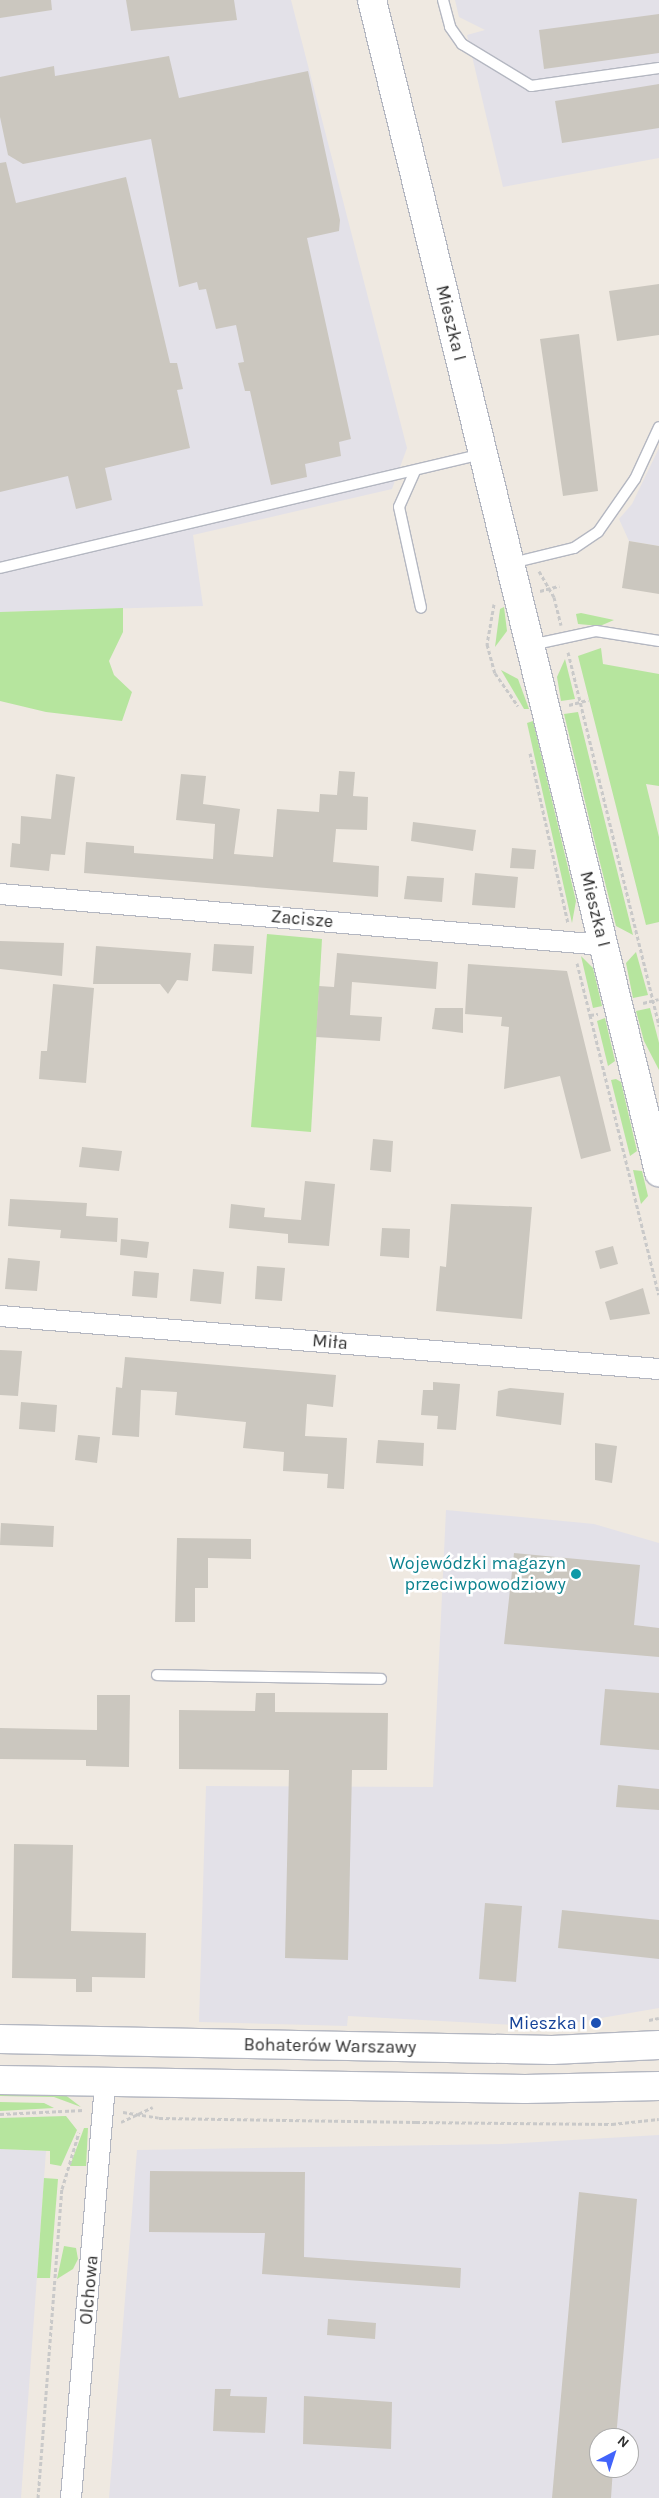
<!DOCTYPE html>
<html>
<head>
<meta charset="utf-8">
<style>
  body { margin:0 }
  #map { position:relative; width:659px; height:2498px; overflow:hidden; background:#efe9e1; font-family:Karla,sans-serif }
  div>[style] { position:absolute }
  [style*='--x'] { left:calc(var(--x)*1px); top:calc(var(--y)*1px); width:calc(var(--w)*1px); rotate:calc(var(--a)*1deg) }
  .industrial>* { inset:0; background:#e3e1e8 }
  .green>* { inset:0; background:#b6e59e }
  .building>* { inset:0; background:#cbc7bf }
  .path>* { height:3px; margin-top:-1.5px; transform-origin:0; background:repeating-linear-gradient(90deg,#c9c9c9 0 4px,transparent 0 6.5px) }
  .roads { filter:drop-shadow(1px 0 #b4b7c1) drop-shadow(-1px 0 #b4b7c1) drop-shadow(0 1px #b4b7c1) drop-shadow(0 -1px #b4b7c1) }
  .lane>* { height:10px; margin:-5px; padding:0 5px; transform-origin:5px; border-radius:5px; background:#fff }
  .street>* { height:20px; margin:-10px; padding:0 10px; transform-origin:10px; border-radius:10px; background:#fff }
  .secondary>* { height:28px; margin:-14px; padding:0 14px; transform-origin:14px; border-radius:14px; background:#fff }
  .dots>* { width:14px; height:14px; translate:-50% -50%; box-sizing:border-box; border:2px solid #fff; border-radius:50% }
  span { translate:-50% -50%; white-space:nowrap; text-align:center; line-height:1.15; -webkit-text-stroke:5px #fff; paint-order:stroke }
  .street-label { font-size:18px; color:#2e2e2e }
  .culture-label { font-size:18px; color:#0d838f }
  .right { translate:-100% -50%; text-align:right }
  .transit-label { font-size:18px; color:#164399 }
  .north { position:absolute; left:589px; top:2428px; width:50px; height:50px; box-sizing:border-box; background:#fff; border:1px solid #ababab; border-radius:50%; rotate:40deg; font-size:14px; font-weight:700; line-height:20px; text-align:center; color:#2e2e2e }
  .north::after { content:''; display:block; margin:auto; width:18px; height:22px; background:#4264fb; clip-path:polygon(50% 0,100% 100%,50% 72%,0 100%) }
</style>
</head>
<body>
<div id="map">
  <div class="industrial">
    <div style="clip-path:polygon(0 0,291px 0,407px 448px,392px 489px,193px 535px,203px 606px,0 612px)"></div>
    <div style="clip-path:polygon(455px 0,659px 0,659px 158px,503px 187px,467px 35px,485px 30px,459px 17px)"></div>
    <div style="clip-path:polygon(659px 448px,659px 546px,629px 541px,619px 519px,632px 504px)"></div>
    <div style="clip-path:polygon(446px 1510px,594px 1524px,659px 1543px,659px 2008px,549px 2027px,348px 2016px,347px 2026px,199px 2022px,206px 1786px,433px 1787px)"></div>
    <div style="clip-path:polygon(evenodd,659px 2135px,659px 2498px,109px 2498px,137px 2150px,503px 2144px,659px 2135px,599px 2438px,629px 2438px,629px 2468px,599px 2468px,599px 2438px)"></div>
    <div style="clip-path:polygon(0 2149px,46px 2151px,21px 2498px,0 2498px)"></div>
  </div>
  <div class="green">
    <div style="clip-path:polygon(504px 607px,507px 631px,495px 647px,500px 609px)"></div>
    <div style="clip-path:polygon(123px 608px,123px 632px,109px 661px,114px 675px,132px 692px,122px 721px,46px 712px,0 701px,0 612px)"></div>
    <div style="clip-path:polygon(576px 614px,581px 613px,614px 620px,600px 626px,578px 624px)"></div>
    <div style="clip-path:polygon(601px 648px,603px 664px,659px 674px,659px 786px,646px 784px,659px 837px,659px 922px,646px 925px,578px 656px)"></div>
    <div style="clip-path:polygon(565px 659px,575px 699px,561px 701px,557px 677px)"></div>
    <div style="clip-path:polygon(501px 670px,518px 679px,529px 709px,524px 709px)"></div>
    <div style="clip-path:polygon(578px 712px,593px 773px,633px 935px,616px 926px,594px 839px,564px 714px)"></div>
    <div style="clip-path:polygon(533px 721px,576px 901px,572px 923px,527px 723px)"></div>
    <div style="clip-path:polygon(267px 934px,322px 939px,311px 1132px,251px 1127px)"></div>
    <div style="clip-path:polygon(636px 952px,648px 995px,633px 998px,626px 963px)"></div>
    <div style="clip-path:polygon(581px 956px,593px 968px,602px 1006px,593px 1008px)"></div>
    <div style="clip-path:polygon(650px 1008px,659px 1043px,659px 1070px,644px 1041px,636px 1011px)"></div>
    <div style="clip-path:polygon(605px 1018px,615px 1061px,608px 1066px,597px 1021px)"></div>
    <div style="clip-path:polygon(616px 1079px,621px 1082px,637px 1151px,630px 1156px,611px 1080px)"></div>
    <div style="clip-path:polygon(633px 1170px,642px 1171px,648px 1196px,641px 1204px)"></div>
    <div style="clip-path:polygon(0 2091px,64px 2094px,81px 2107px,54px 2097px,0 2096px)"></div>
    <div style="clip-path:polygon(0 2102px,44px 2103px,54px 2108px,0 2111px)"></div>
    <div style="clip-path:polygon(66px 2116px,77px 2130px,61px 2166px,50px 2164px,50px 2151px,0 2149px,0 2118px)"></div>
    <div style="clip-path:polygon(84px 2128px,88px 2128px,86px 2166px,70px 2166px)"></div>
    <div style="clip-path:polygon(44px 2178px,58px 2179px,50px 2278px,37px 2278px)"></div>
    <div style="clip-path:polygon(64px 2246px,76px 2248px,78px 2259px,73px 2269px,57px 2279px)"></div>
  </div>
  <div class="building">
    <div style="clip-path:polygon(0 0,51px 0,52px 10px,0 18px)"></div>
    <div style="clip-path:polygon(126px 0,234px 0,237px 20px,131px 31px)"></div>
    <div style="clip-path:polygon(659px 14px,659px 53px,544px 69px,539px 30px)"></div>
    <div style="clip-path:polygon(169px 56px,179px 98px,308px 71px,340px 220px,339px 231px,307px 238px,351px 439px,339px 442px,341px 456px,305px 464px,307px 477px,271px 485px,250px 391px,245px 391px,238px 363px,244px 362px,236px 325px,216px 329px,206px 289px,199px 290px,197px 282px,179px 287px,151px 139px,23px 164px,8px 155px,0 117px,0 77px,54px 66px,55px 76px)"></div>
    <div style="clip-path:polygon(659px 84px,659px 128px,562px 143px,555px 101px)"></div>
    <div style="clip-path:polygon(6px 162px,16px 203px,126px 177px,170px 363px,177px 363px,183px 389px,177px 390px,190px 448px,105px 468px,112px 500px,76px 509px,68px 476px,0 492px,0 163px)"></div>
    <div style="clip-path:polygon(659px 284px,659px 335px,617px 341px,609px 291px)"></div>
    <div style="clip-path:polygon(579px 334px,598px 491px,563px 496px,540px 339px)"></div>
    <div style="clip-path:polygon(629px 541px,659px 546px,659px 594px,622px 588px)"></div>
    <div style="clip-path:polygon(339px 771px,355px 772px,353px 796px,368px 797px,367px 830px,336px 829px,333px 862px,379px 866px,378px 897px,84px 873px,86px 842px,134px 846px,134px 853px,213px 859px,215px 824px,176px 820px,181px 774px,206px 776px,203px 804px,240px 809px,234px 854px,273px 857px,277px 809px,319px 812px,320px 794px,337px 795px)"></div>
    <div style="clip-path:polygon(56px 774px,75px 777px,65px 855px,51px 854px,49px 871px,10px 867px,12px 843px,20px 844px,21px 816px,51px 819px)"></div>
    <div style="clip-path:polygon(413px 822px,476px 830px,473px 851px,411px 841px)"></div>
    <div style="clip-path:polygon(512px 848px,536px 850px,534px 869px,510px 868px)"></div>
    <div style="clip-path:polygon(475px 873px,518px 877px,515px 908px,472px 905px)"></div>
    <div style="clip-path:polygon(407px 876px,444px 878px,442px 902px,404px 899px)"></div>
    <div style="clip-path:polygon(0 941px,64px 943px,62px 976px,0 969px)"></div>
    <div style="clip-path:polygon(214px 944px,254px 946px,252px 974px,212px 971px)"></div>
    <div style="clip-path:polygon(96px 946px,191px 953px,188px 981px,177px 980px,168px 994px,160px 984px,93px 984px)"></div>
    <div style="clip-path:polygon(337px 953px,438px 962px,436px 989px,352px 982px,350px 1015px,382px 1017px,380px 1041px,316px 1037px,319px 986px,334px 987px)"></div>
    <div style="clip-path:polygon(468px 964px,567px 971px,611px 1151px,581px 1159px,560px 1076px,504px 1089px,509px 1027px,501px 1026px,502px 1017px,465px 1014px)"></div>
    <div style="clip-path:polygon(53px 984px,94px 988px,86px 1083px,39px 1079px,41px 1051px,47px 1051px)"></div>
    <div style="clip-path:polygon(435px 1008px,463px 1008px,463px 1033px,432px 1029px)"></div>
    <div style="clip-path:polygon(373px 1139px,393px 1141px,391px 1172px,370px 1170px)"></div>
    <div style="clip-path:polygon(82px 1147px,122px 1151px,119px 1171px,79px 1167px)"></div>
    <div style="clip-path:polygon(305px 1181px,335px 1184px,329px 1246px,288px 1243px,288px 1234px,229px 1228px,231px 1204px,265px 1208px,264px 1217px,301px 1220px)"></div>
    <div style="clip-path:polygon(10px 1199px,87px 1203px,86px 1216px,118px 1218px,117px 1242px,60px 1238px,61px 1230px,8px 1226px)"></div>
    <div style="clip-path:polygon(451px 1204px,532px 1207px,522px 1319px,436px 1311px,440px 1266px,446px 1267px)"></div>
    <div style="clip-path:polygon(382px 1228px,410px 1229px,409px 1258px,380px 1256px)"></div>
    <div style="clip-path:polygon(121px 1239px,149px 1242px,147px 1258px,120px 1255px)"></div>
    <div style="clip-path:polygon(613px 1246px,618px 1264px,600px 1269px,595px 1251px)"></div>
    <div style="clip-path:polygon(8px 1258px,40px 1261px,37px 1291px,5px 1289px)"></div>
    <div style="clip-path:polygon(257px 1266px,285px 1268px,282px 1301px,255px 1299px)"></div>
    <div style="clip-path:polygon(193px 1269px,224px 1272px,221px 1304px,190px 1301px)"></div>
    <div style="clip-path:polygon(134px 1271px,159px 1273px,157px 1298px,132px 1296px)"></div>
    <div style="clip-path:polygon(643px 1288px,650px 1314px,610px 1320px,605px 1302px)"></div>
    <div style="clip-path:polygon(0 1350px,22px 1351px,18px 1396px,0 1395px)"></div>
    <div style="clip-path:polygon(125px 1357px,336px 1375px,333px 1407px,307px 1404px,305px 1436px,347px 1438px,344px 1489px,327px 1488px,328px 1474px,283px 1471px,284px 1452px,243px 1448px,246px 1422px,175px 1415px,177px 1392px,141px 1390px,139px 1437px,112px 1435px,116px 1387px,122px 1388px)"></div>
    <div style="clip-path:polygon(433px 1382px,460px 1384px,456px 1430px,437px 1429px,438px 1416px,421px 1415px,423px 1390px,433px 1390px)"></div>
    <div style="clip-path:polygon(510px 1388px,564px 1393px,561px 1425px,496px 1416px,498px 1391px)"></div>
    <div style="clip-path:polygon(21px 1402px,57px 1405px,55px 1432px,19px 1429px)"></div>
    <div style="clip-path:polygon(78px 1435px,100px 1437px,97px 1463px,75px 1460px)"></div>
    <div style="clip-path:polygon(378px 1440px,424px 1443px,423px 1466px,376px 1463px)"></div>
    <div style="clip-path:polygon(595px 1443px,617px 1446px,612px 1483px,595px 1480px)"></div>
    <div style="clip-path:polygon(1px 1523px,54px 1526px,53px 1547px,0 1545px)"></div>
    <div style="clip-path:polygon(177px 1538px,251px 1539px,251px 1559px,208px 1558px,208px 1588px,195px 1588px,195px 1622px,175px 1622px)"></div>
    <div style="clip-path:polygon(514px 1553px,640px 1565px,634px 1625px,659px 1628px,659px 1657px,504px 1644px)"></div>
    <div style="clip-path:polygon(605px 1689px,659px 1693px,659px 1750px,600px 1745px)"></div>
    <div style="clip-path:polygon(256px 1693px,275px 1693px,275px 1712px,388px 1713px,387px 1770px,352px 1770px,348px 1960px,285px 1958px,289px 1770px,179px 1769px,179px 1710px,255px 1711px)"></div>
    <div style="clip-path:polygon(97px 1695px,130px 1695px,129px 1767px,86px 1766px,86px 1760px,0 1759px,0 1728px,97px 1730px)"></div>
    <div style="clip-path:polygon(618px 1785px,659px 1789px,659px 1810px,616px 1807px)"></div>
    <div style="clip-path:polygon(14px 1844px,73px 1845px,71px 1931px,146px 1933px,145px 1978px,92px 1977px,92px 1992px,76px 1992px,76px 1979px,12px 1978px)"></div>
    <div style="clip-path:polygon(485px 1903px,522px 1906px,516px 1982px,479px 1979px)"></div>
    <div style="clip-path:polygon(562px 1910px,659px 1920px,659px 1959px,558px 1948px)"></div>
    <div style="clip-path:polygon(150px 2171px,305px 2172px,304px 2257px,461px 2268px,460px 2288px,262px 2274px,265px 2233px,149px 2232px)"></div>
    <div style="clip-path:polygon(579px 2192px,637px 2199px,616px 2438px,599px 2438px,599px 2468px,613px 2468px,611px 2498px,552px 2498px)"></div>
    <div style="clip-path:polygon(328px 2319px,376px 2323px,375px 2339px,327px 2335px)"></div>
    <div style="clip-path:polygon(215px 2389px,231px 2389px,230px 2396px,267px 2397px,265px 2433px,213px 2431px)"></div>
    <div style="clip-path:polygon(304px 2396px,392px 2402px,391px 2449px,303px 2444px)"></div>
  </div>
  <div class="path">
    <div style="--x:539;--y:571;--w:30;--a:60"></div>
    <div style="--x:554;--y:597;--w:29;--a:76"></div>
    <div style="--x:540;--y:591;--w:20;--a:-15"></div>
    <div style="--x:494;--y:604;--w:41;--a:99.9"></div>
    <div style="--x:487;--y:644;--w:30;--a:75"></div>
    <div style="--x:495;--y:673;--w:40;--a:55.1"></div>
    <div style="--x:568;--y:652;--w:385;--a:76.3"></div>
    <div style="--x:569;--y:705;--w:20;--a:-15"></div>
    <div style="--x:530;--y:753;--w:174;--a:77.4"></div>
    <div style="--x:577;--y:963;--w:54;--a:76"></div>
    <div style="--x:590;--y:1015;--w:8;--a:-7"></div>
    <div style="--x:643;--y:1003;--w:16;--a:-14"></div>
    <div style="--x:590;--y:1015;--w:288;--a:76.2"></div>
    <div style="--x:649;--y:2020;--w:10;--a:-11"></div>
    <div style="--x:123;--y:2112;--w:36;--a:9"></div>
    <div style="--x:159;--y:2118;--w:257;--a:0.9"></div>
    <div style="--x:416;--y:2122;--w:196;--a:0.6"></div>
    <div style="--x:612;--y:2124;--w:47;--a:-6.1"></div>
    <div style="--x:0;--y:2114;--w:84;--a:-2.7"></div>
    <div style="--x:121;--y:2122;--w:35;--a:-25"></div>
    <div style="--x:38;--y:2498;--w:310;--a:-85.6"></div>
    <div style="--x:62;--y:2189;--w:59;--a:-73.4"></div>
  </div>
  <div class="roads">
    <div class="lane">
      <div style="--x:443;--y:0;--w:28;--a:75"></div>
      <div style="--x:450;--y:27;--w:21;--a:55"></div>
      <div style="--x:462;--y:44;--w:81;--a:31.3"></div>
      <div style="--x:531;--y:86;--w:129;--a:-8"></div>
      <div style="--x:415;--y:471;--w:39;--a:114"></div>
      <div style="--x:399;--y:507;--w:103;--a:77.7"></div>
      <div style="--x:512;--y:563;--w:64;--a:-13.6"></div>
      <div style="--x:574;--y:548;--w:29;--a:-34"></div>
      <div style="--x:598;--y:532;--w:65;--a:-55.1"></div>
      <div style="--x:635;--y:479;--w:57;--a:-65.2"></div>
      <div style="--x:0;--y:568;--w:496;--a:-13.3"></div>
      <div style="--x:531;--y:645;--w:66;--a:-12.2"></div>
      <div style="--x:596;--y:631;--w:64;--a:9"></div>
      <div style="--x:157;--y:1675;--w:224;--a:1"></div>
    </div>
    <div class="street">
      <div style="--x:0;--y:894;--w:606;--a:4.83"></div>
      <div style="--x:0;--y:1316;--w:661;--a:4.6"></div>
      <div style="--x:71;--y:2498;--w:417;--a:-85.3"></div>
    </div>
    <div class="secondary">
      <div style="--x:372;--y:0;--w:1207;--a:76.24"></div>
      <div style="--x:0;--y:2039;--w:552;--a:1.14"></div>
      <div style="--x:552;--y:2050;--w:107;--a:-2.7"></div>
      <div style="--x:0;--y:2080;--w:525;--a:0.98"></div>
      <div style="--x:525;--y:2089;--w:134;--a:-1.3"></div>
    </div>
  </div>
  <div class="dots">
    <div style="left:576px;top:1574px;background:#0f9aa8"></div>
    <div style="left:596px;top:2023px;background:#1a4fb4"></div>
  </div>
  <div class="street-label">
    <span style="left:451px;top:323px;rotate:76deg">Mieszka I</span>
    <span style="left:595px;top:909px;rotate:76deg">Mieszka I</span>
    <span style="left:302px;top:919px;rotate:5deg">Zacisze</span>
    <span style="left:330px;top:1342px;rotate:5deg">Miła</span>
    <span style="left:330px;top:2046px;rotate:1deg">Bohaterów Warszawy</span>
    <span style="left:89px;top:2290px;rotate:-85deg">Olchowa</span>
  </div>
  <div class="culture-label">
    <span class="right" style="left:566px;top:1574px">Wojewódzki magazyn<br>przeciwpowodziowy</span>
  </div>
  <div class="transit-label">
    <span class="right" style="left:586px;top:2023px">Mieszka I</span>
  </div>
  <div class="north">N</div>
</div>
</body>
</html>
